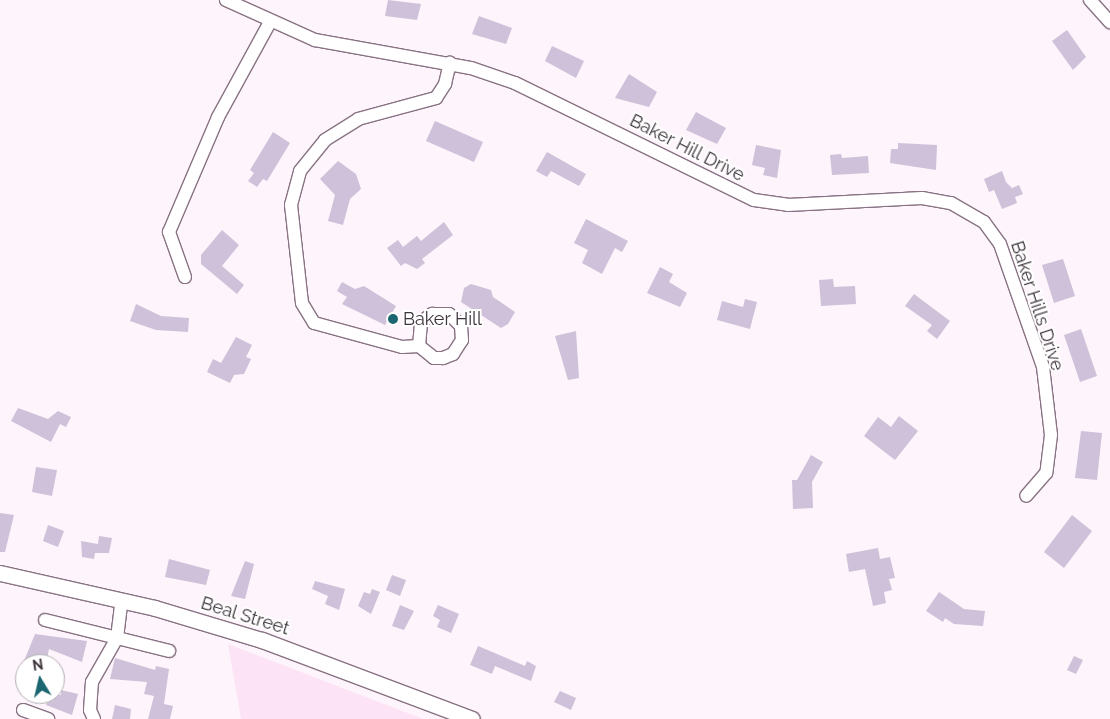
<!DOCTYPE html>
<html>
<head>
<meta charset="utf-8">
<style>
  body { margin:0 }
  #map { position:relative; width:1110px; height:719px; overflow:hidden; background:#fef4fb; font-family:Raleway,sans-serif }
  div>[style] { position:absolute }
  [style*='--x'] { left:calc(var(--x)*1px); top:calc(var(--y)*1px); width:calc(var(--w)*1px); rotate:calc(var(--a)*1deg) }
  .built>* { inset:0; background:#fce3f6 }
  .building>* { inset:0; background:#cec1d9 }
  .roads { filter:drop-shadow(1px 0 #887283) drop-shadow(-1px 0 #887283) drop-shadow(0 1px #887283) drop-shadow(0 -1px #887283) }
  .minor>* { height:12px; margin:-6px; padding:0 6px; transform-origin:6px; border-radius:6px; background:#fff }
  .tertiary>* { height:15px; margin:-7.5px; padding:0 7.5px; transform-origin:7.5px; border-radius:7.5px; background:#fff }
  .dots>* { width:14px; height:14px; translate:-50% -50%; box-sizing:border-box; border:2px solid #fff; border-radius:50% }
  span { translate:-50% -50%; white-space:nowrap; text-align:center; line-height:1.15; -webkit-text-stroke:4px #fff; paint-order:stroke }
  .street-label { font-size:18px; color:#3d343b }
  .poi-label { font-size:18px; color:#3d343b }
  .left { translate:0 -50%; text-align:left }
  .north { position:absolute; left:15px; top:654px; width:50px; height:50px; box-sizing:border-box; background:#fff; border:1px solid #b1aeb1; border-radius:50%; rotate:351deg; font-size:14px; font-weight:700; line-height:20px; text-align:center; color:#3d343b }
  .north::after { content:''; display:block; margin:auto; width:18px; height:22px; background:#1b6670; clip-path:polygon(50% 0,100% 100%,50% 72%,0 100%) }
</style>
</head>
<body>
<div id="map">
  <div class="built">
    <div style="clip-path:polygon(228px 644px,423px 719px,241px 719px)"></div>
  </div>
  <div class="building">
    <div style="clip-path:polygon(388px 0,421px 4px,417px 20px,385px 16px)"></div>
    <div style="clip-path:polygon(479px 16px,512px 28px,506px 44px,472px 34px)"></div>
    <div style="clip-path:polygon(1067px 30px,1086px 57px,1073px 70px,1052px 41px)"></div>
    <div style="clip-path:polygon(552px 46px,584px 61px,576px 78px,545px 61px)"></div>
    <div style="clip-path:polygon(629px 74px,657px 92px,649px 107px,615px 98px)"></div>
    <div style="clip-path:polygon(696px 112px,726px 128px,717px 144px,686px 130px)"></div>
    <div style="clip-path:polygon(435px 121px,483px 142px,474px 162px,426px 141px)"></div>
    <div style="clip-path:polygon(273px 132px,290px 143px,267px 181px,263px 179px,257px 187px,248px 181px,254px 173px,250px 170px)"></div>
    <div style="clip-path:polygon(898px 143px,937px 145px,936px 170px,890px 163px,891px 149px,898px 149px)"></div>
    <div style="clip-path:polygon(756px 145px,781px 150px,777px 178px,763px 175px,765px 168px,752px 165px)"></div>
    <div style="clip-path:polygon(547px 152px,586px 174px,579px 186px,551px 171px,547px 177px,536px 171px)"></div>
    <div style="clip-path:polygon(841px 154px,842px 158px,868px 156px,869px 173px,832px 175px,830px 155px)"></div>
    <div style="clip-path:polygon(338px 161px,356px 174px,361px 189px,350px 199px,343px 225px,328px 221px,335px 195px,320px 179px)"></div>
    <div style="clip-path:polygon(1002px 171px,1006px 182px,1012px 188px,1019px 185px,1023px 194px,1015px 197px,1017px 203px,1002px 209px,994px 190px,989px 192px,984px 179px)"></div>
    <div style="clip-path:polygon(586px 219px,628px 241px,622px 252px,615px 248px,602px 274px,582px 263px,588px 250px,574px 243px)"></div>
    <div style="clip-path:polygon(444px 222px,453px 235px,422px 259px,425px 263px,417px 269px,405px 263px,401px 266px,387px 248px,398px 240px,403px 247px,417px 236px,421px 241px)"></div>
    <div style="clip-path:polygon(222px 230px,239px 245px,222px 266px,244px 285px,237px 294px,201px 264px,201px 255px)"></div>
    <div style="clip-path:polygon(1063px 259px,1075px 296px,1054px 303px,1042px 265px)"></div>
    <div style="clip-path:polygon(660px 267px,673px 274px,669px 282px,687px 293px,680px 307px,647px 293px)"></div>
    <div style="clip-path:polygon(833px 279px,834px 287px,855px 286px,856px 304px,821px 306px,819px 280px)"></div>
    <div style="clip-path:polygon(342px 282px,355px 289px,364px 286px,396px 306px,385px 325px,342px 304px,347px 297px,337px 291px)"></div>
    <div style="clip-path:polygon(471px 284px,491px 290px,493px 297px,515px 312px,508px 324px,501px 328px,461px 302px,464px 288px)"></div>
    <div style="clip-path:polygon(914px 294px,950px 321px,937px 339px,927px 331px,932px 325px,905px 306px)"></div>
    <div style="clip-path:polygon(745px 299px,757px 302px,750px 329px,717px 320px,722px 301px,743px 307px)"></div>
    <div style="clip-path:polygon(136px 304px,161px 316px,189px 318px,188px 332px,156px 330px,130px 321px)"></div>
    <div style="clip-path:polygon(1081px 329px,1097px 376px,1080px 382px,1064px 335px)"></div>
    <div style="clip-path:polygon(576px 331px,579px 378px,568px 380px,555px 336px)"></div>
    <div style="clip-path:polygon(236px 337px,252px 345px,246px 357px,251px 359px,244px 374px,234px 375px,230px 383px,207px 372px,213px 359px,221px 363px)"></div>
    <div style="clip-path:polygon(18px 408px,48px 419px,58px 411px,71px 417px,66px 427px,60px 424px,51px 442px,11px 421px)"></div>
    <div style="clip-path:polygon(899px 416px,918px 431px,895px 460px,864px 436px,878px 417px,891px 427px)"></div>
    <div style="clip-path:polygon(1081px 431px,1102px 433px,1097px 480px,1075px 478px)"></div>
    <div style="clip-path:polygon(811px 455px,823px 462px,812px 482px,813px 508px,793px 509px,792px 480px,797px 480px)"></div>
    <div style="clip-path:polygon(36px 467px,57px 470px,52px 496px,32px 492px)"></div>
    <div style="clip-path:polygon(0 513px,14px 515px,5px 552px,0 552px)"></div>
    <div style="clip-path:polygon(1072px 515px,1092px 531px,1064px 568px,1044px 552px)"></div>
    <div style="clip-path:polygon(48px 525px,64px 531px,58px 547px,43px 541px)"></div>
    <div style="clip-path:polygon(99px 536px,112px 538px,109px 553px,95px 553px,94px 559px,82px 557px,81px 541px,98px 544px)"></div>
    <div style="clip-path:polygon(878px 548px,880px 559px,890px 557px,895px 578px,889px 579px,892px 590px,884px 592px,886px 603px,873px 606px,865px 569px,849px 572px,846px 554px)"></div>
    <div style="clip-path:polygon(169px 559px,210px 570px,206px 585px,165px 577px)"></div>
    <div style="clip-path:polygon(245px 561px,254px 564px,245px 599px,231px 596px)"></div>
    <div style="clip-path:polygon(392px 575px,406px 580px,400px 596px,386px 590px)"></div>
    <div style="clip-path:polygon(315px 581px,345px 589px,339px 610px,325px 604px,328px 596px,312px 589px)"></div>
    <div style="clip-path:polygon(372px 589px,380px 592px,371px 614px,358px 606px,364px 592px,370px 594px)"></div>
    <div style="clip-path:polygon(939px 592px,964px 609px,985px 611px,983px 626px,954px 624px,945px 618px,943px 622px,926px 611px)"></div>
    <div style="clip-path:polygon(400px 605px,414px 611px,404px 630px,392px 626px)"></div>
    <div style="clip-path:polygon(438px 605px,459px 614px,451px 633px,437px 627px,440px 620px,433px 616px)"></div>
    <div style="clip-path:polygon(35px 634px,87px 641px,82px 662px,49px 649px,46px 664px,24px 661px)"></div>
    <div style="clip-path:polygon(478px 646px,525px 666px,527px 661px,536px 666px,531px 681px,495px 666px,492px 674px,470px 665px)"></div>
    <div style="clip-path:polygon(1074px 656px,1083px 660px,1076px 674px,1067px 670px)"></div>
    <div style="clip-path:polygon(115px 658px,155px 670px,156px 666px,169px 669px,164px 704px,173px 706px,170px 719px,148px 719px,154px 696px,144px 694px,147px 682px,110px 679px)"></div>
    <div style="clip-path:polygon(61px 690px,78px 694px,72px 715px,46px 705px,49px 694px,61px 695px)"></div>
    <div style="clip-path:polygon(560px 691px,576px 698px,571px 710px,554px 702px)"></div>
    <div style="clip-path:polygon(115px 705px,131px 709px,130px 719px,112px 719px)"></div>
  </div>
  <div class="roads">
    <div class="minor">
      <div style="--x:226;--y:0;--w:98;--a:24.2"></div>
      <div style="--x:315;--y:40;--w:158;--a:10.2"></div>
      <div style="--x:471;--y:68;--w:46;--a:18.8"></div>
      <div style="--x:515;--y:83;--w:266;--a:26.1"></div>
      <div style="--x:754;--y:200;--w:34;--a:8"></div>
      <div style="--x:788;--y:205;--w:134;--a:-3"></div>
      <div style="--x:922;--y:198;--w:29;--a:10"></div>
      <div style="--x:951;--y:203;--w:38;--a:30"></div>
      <div style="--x:984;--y:222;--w:27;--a:54"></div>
      <div style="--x:1000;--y:244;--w:130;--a:70.7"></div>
      <div style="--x:1043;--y:367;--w:68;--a:83.3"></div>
      <div style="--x:1051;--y:435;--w:38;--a:97"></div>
      <div style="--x:1046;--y:473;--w:30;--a:131"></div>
      <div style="--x:1090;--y:0;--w:30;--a:48"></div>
      <div style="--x:185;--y:277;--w:48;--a:-109.6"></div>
      <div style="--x:169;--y:232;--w:125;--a:-66.9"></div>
      <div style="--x:218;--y:117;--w:108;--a:-61.3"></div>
      <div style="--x:419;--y:346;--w:24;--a:-85"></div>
      <div style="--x:421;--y:322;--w:14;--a:-36"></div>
      <div style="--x:432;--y:314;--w:17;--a:0"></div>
      <div style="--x:449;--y:314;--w:17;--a:45"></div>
      <div style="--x:461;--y:326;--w:14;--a:86"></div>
      <div style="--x:462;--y:340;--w:17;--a:123"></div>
      <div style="--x:453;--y:354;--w:11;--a:158"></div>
      <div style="--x:443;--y:358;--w:9;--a:180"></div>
      <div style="--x:434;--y:358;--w:19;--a:-141"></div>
      <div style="--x:419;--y:346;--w:17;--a:177"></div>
      <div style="--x:402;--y:347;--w:91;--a:-164.7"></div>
      <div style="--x:314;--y:323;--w:23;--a:-121"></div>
      <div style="--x:302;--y:303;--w:99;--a:-96.4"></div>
      <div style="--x:291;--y:205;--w:35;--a:-75"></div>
      <div style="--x:300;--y:171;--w:40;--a:-51"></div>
      <div style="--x:325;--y:140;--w:39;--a:-32"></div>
      <div style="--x:358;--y:119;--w:81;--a:-15.1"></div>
      <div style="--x:436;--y:98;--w:17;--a:-57"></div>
      <div style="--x:445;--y:84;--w:22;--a:-77"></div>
      <div style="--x:45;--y:620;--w:128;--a:14"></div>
      <div style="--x:23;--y:710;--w:27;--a:20"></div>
      <div style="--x:94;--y:719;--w:10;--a:-114"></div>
      <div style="--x:90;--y:710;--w:28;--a:-86"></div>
      <div style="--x:92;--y:682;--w:51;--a:-60.4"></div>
      <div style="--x:117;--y:638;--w:38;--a:-83"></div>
    </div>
    <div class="tertiary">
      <div style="--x:0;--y:573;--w:159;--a:12.7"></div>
      <div style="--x:155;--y:608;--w:112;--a:16.7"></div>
      <div style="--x:262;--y:640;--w:224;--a:20.6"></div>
    </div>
  </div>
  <div class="dots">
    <div style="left:393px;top:319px;background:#1b6670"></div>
  </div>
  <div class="street-label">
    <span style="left:687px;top:148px;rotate:27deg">Baker Hill Drive</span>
    <span style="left:1037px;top:306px;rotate:72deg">Baker Hills Drive</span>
    <span style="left:245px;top:616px;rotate:17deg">Beal Street</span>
  </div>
  <div class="poi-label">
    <span class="left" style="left:403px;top:319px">Baker Hill</span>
  </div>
  <div class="north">N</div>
</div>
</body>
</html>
